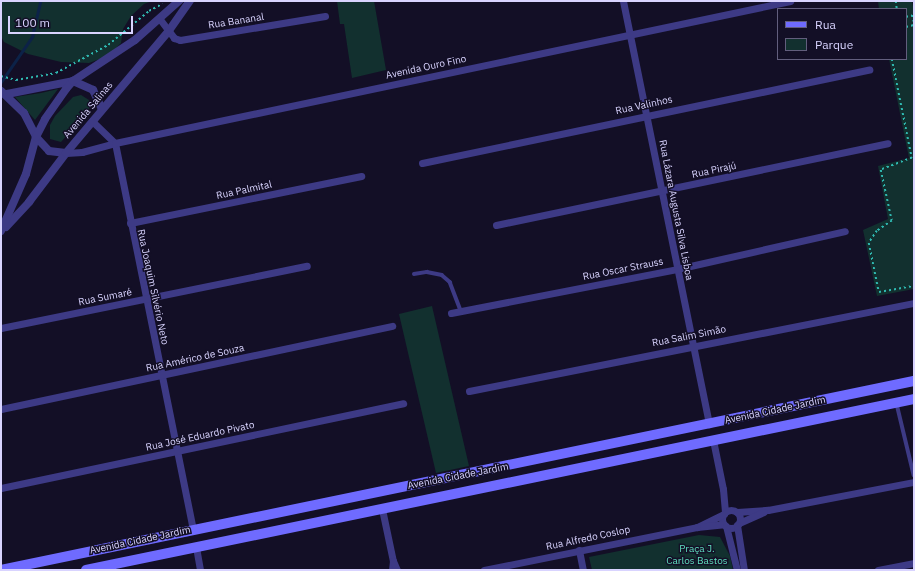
<!DOCTYPE html>
<html>
<head>
<meta charset="utf-8">
<style>
  body { margin:0 }
  #map { position:relative; width:915px; height:571px; overflow:hidden; background:#130f26; font-family:"IBM Plex Sans",sans-serif }
  div>[style] { position:absolute }
  [style*='--x'] { left:calc(var(--x)*1px); top:calc(var(--y)*1px); width:calc(var(--w)*1px); rotate:calc(var(--a)*1deg) }
  .green>* { inset:0; background:#12302f }
  .stream>* { height:2.5px; margin:-1.25px; padding:0 1.25px; transform-origin:1.25px; border-radius:1.25px; background:#0c2248 }
  .path>* { height:1.5px; margin-top:-0.75px; transform-origin:0; background:repeating-linear-gradient(90deg,#2fb8b0 0 2px,transparent 0 5px) }
  .service>* { height:3.5px; margin:-1.75px; padding:0 1.75px; transform-origin:1.75px; border-radius:1.75px; background:#3d3a85 }
  .minor>* { height:7px; margin:-3.5px; padding:0 3.5px; transform-origin:3.5px; border-radius:3.5px; background:#3d3a85 }
  .minor>.ring { margin:-3.5px; padding:0; box-sizing:content-box; background:none; border:7px solid #3d3a85; border-radius:50% }
  .tertiary>* { height:8px; margin:-4px; padding:0 4px; transform-origin:4px; border-radius:4px; background:#3d3a85 }
  .secondary>* { height:10px; margin:-5px; padding:0 5px; transform-origin:5px; border-radius:5px; background:#6f6bff }
  span { translate:-50% -50%; white-space:nowrap; text-align:center; line-height:1.15; -webkit-text-stroke:3px #130f26; paint-order:stroke }
  .street-label { font-size:10px; color:#d9d4ff }
  .park-label { font-size:10px; color:#5fe0c0 }
  .frame { position:absolute; inset:0; border:2px solid #d9d4ff; pointer-events:none }
  .legend { position:absolute; left:777px; top:8px; width:130px; height:52px; box-sizing:border-box; background:#130f26; border:1px solid #625e7d; margin:0; padding:5px 7px; list-style:none; font-size:12px; color:#d9d4ff }
  .legend li { display:flex; align-items:center; gap:8px; height:20px }
  .legend b { width:20px; border:1px solid #625e7d }
  .scale { position:absolute; left:8px; top:16px; width:125px; height:18px; box-sizing:border-box; border:2px solid #d9d4ff; border-top:0; padding-left:5px; font-size:12px; line-height:14px; white-space:nowrap; color:#d9d4ff; -webkit-text-stroke:3px #130f26; paint-order:stroke }
</style>
</head>
<body>
<div id="map">
  <div class="green">
    <div style="clip-path:polygon(1px 1px,152px 1px,144px 4px,131px 16px,123px 29px,121px 43px,108px 56px,89px 63px,61px 62px,28px 54px,4px 42px,1px 36px)"></div>
    <div style="clip-path:polygon(337px 1px,374px 1px,386px 70px,352px 78px,344px 24px,340px 24px)"></div>
    <div style="clip-path:polygon(878px 1px,912px 1px,914px 12px,914px 289px,877px 296px,863px 230px,888px 219px,878px 166px,909px 158px,889px 59px,906px 59px,906px 9px,879px 9px)"></div>
    <div style="clip-path:polygon(58px 89px,35px 120px,15px 97px,41px 93px)"></div>
    <div style="clip-path:polygon(81px 95px,89px 100px,89px 110px,61px 142px,50px 139px,50px 125px,55px 116px,73px 97px)"></div>
    <div style="clip-path:polygon(432px 306px,469px 466px,436px 473px,399px 314px)"></div>
    <div style="clip-path:polygon(699px 535px,720px 537px,730px 556px,733px 570px,592px 570px,589px 557px)"></div>
  </div>
  <div class="stream">
    <div style="--x:1;--y:82;--w:55;--a:-55.4"></div>
    <div style="--x:32;--y:37;--w:37;--a:-77"></div>
  </div>
  <div class="path">
    <div style="--x:896;--y:1;--w:8;--a:83"></div>
    <div style="--x:906;--y:17;--w:6;--a:-18"></div>
    <div style="--x:912;--y:15;--w:7;--a:74"></div>
    <div style="--x:906;--y:27;--w:8;--a:-14"></div>
    <div style="--x:892;--y:59;--w:101;--a:78.6"></div>
    <div style="--x:912;--y:158;--w:33;--a:159"></div>
    <div style="--x:881;--y:170;--w:52;--a:77.8"></div>
    <div style="--x:892;--y:221;--w:18;--a:146"></div>
    <div style="--x:877;--y:231;--w:14;--a:124"></div>
    <div style="--x:869;--y:243;--w:50;--a:78.5"></div>
    <div style="--x:879;--y:292;--w:36;--a:-10"></div>
    <div style="--x:1;--y:76;--w:16;--a:15"></div>
    <div style="--x:16;--y:80;--w:41;--a:-9.9"></div>
    <div style="--x:56;--y:73;--w:59;--a:-28.3"></div>
    <div style="--x:108;--y:45;--w:53;--a:-39.7"></div>
    <div style="--x:149;--y:11;--w:15;--a:-28"></div>
  </div>
  <div class="service">
    <div style="--x:414;--y:274;--w:13;--a:-9"></div>
    <div style="--x:427;--y:272;--w:15;--a:11"></div>
    <div style="--x:442;--y:275;--w:11;--a:41"></div>
    <div style="--x:450;--y:282;--w:31;--a:69"></div>
    <div style="--x:897;--y:404;--w:73;--a:76.5"></div>
  </div>
  <div class="minor">
    <div style="--x:623;--y:1;--w:432;--a:78.5"></div>
    <div style="--x:159;--y:18;--w:25;--a:53"></div>
    <div style="--x:174;--y:38;--w:6;--a:18"></div>
    <div style="--x:180;--y:40;--w:147;--a:-9.4"></div>
    <div style="--x:92;--y:121;--w:32;--a:44"></div>
    <div style="--x:115;--y:143;--w:394;--a:78.6"></div>
    <div style="--x:66;--y:153;--w:16;--a:-4"></div>
    <div style="--x:82;--y:152;--w:34;--a:-15"></div>
    <div style="--x:115;--y:143;--w:690;--a:-11.88"></div>
    <div style="--x:422;--y:163;--w:457;--a:-11.8"></div>
    <div style="--x:130;--y:223;--w:236;--a:-11.5"></div>
    <div style="--x:496;--y:225;--w:400;--a:-11.8"></div>
    <div style="--x:451;--y:313;--w:230;--a:-11"></div>
    <div style="--x:677;--y:269;--w:172;--a:-12.7"></div>
    <div style="--x:1;--y:328;--w:312;--a:-11.5"></div>
    <div style="--x:469;--y:391;--w:454;--a:-11.2"></div>
    <div style="--x:1;--y:409;--w:400;--a:-12"></div>
    <div style="--x:713;--y:440;--w:50;--a:78.5"></div>
    <div style="--x:723;--y:489;--w:23;--a:85"></div>
    <div style="--x:1;--y:488;--w:411;--a:-11.9"></div>
    <div style="--x:382;--y:509;--w:53;--a:78.1"></div>
    <div class="ring" style="left:722px;top:510px;width:11px;height:11px"></div>
    <div style="--x:737;--y:512;--w:31;--a:-4"></div>
    <div style="--x:768;--y:510;--w:149;--a:-10.9"></div>
    <div style="--x:724;--y:514;--w:30;--a:154"></div>
    <div style="--x:697;--y:527;--w:27;--a:-6"></div>
    <div style="--x:739;--y:523;--w:27;--a:-24"></div>
    <div style="--x:737;--y:525;--w:46;--a:81.2"></div>
    <div style="--x:726;--y:526;--w:45;--a:76"></div>
    <div style="--x:196;--y:547;--w:23;--a:80"></div>
    <div style="--x:579;--y:550;--w:20;--a:79"></div>
    <div style="--x:392;--y:570;--w:9;--a:-84"></div>
    <div style="--x:393;--y:561;--w:10;--a:66"></div>
    <div style="--x:484;--y:570;--w:217;--a:-11.4"></div>
    <div style="--x:878;--y:570;--w:37;--a:-11"></div>
  </div>
  <div class="tertiary">
    <div style="--x:1;--y:91;--w:32;--a:44"></div>
    <div style="--x:24;--y:113;--w:27;--a:63"></div>
    <div style="--x:36;--y:137;--w:19;--a:47"></div>
    <div style="--x:49;--y:151;--w:17;--a:7"></div>
    <div style="--x:7;--y:94;--w:67;--a:-11.1"></div>
    <div style="--x:73;--y:81;--w:22;--a:24"></div>
    <div style="--x:93;--y:90;--w:21;--a:65"></div>
    <div style="--x:6;--y:227;--w:34;--a:-47"></div>
    <div style="--x:29;--y:202;--w:61;--a:-52.9"></div>
    <div style="--x:66;--y:153;--w:158;--a:-49.9"></div>
    <div style="--x:168;--y:32;--w:38;--a:-55"></div>
    <div style="--x:1;--y:231;--w:62;--a:-66.3"></div>
    <div style="--x:26;--y:174;--w:38;--a:-75"></div>
    <div style="--x:36;--y:137;--w:20;--a:-63"></div>
    <div style="--x:45;--y:119;--w:37;--a:-55"></div>
    <div style="--x:66;--y:89;--w:11;--a:-49"></div>
    <div style="--x:73;--y:81;--w:74;--a:-33.5"></div>
    <div style="--x:135;--y:40;--w:59;--a:-41.6"></div>
  </div>
  <div class="secondary">
    <div style="--x:1;--y:570;--w:932;--a:-11.7"></div>
    <div style="--x:86;--y:570;--w:845;--a:-11.67"></div>
  </div>
  <div class="street-label">
    <span style="left:236px;top:21px;rotate:-9deg">Rua Bananal</span>
    <span style="left:426px;top:67px;rotate:-12deg">Avenida Ouro Fino</span>
    <span style="left:644px;top:105px;rotate:-12deg">Rua Valinhos</span>
    <span style="left:88px;top:110px;rotate:-50deg">Avenida Salinas</span>
    <span style="left:714px;top:170px;rotate:-12deg">Rua Pirajú</span>
    <span style="left:244px;top:190px;rotate:-12deg">Rua Palmital</span>
    <span style="left:676px;top:210px;rotate:79deg">Rua Lázara Augusta Silva Lisboa</span>
    <span style="left:623px;top:269px;rotate:-11deg">Rua Oscar Strauss</span>
    <span style="left:153px;top:287px;rotate:78deg">Rua Joaquim Silvério Neto</span>
    <span style="left:105px;top:297px;rotate:-11deg">Rua Sumaré</span>
    <span style="left:689px;top:336px;rotate:-11deg">Rua Salim Simão</span>
    <span style="left:195px;top:358px;rotate:-12deg">Rua Américo de Souza</span>
    <span style="left:775px;top:410px;rotate:-12deg">Avenida Cidade Jardim</span>
    <span style="left:200px;top:436px;rotate:-12deg">Rua José Eduardo Pivato</span>
    <span style="left:458px;top:476px;rotate:-11deg">Avenida Cidade Jardim</span>
    <span style="left:588px;top:538px;rotate:-12deg">Rua Alfredo Coslop</span>
    <span style="left:140px;top:540px;rotate:-12deg">Avenida Cidade Jardim</span>
  </div>
  <div class="park-label">
    <span style="left:697px;top:554px">Praça J.<br>Carlos Bastos</span>
  </div>
  <div class="frame"></div>
  <ul class="legend">
  <li><b style="height:5px;background:#6f6bff"></b>Rua</li>
  <li><b style="height:11px;background:#12302f"></b>Parque</li>
  </ul>
  <div class="scale">100 m</div>
</div>
</body>
</html>
